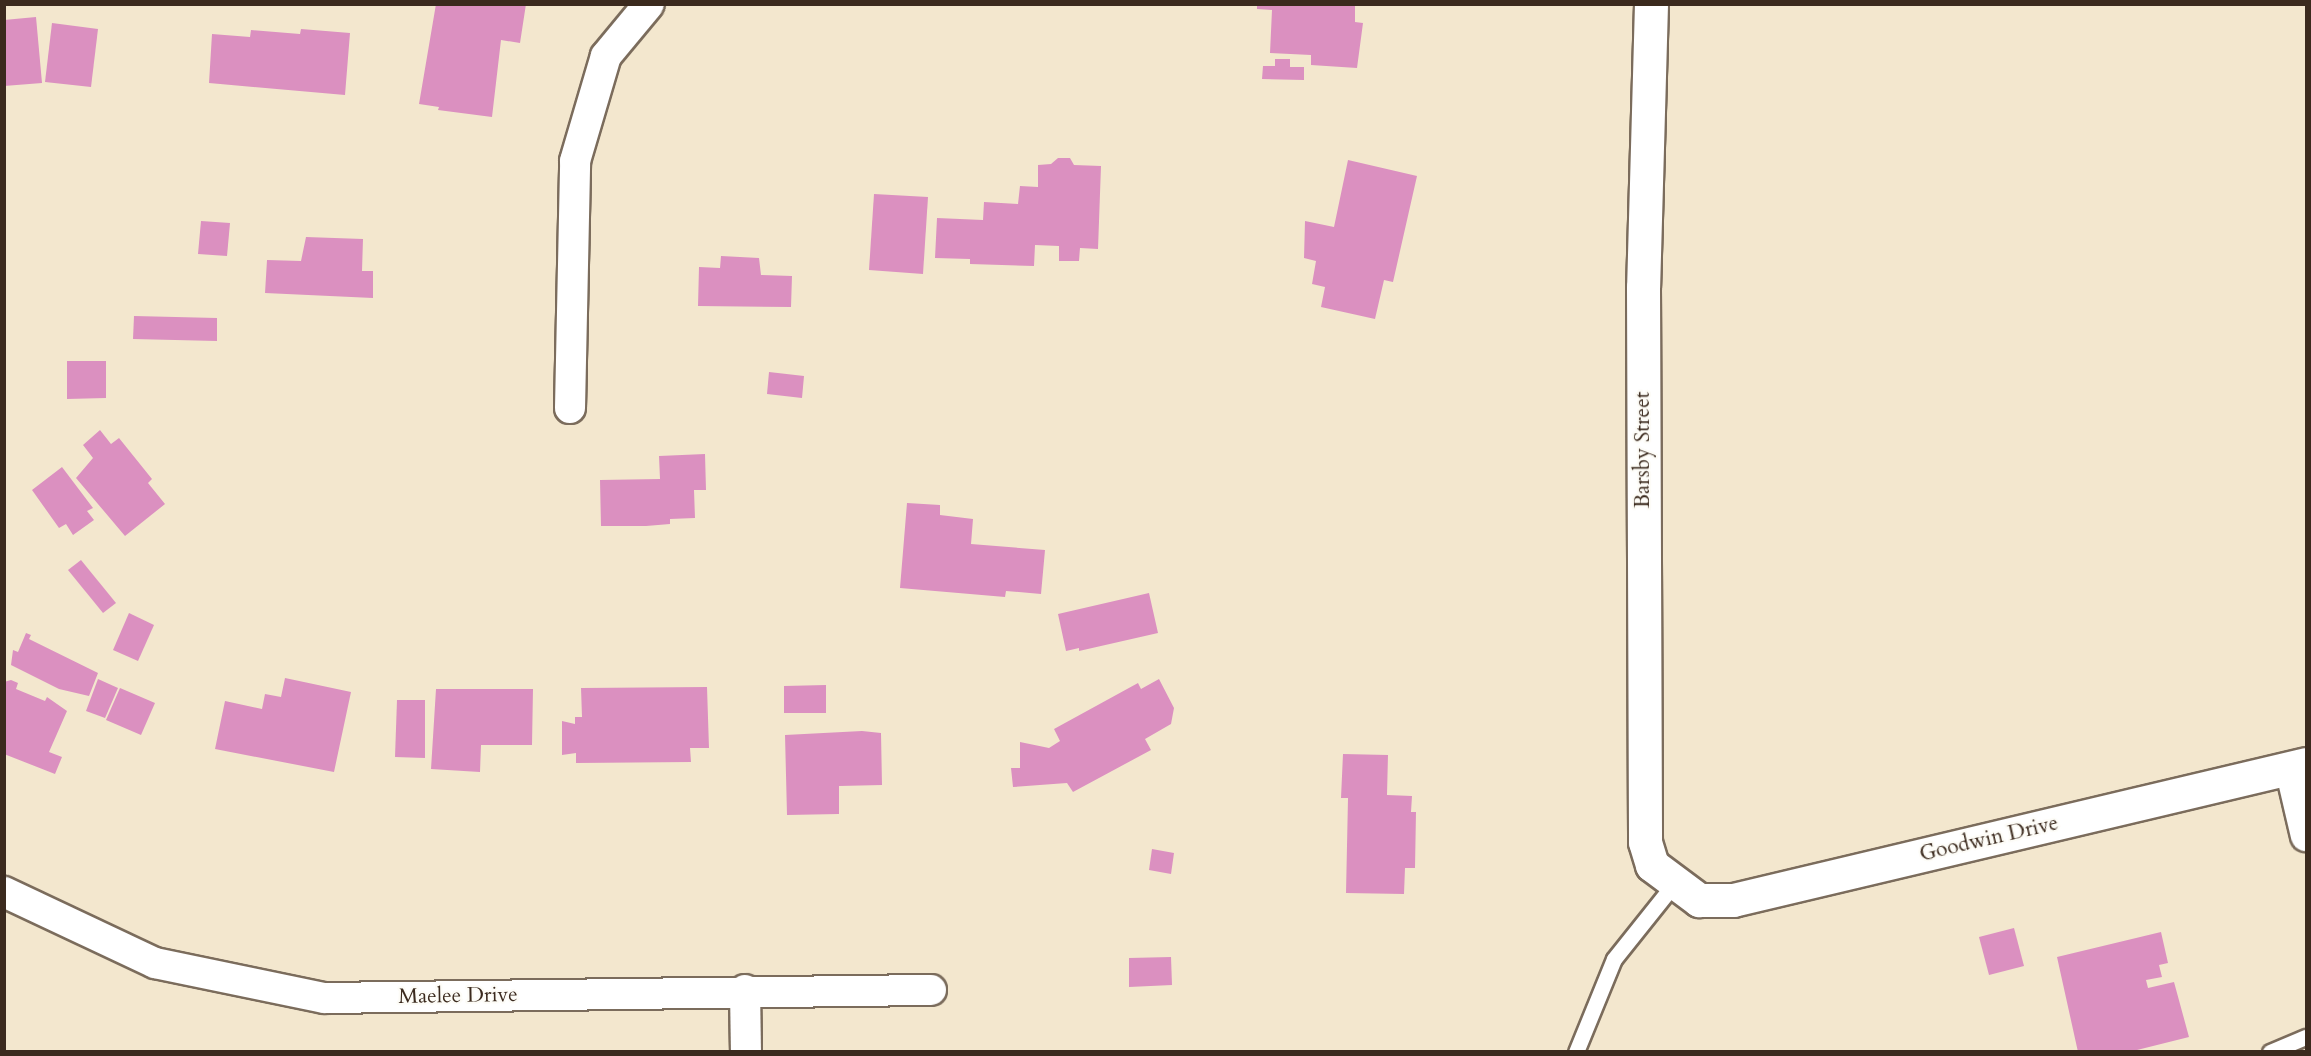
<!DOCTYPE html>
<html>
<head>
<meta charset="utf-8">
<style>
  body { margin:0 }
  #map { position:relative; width:2311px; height:1056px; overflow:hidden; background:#f3e7ce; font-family:Cardo,serif }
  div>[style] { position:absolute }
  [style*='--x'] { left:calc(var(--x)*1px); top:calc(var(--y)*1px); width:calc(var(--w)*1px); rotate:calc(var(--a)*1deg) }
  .building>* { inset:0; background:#db90c0 }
  .roads { filter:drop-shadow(2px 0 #7b6c5c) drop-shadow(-2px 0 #7b6c5c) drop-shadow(0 2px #7b6c5c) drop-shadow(0 -2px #7b6c5c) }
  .service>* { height:15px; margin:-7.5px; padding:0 7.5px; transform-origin:7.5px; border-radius:7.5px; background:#fff }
  .minor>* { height:30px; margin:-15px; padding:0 15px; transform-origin:15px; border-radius:15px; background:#fff }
  .tertiary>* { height:33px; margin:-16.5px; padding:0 16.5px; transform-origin:16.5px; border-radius:16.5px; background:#fff }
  span { translate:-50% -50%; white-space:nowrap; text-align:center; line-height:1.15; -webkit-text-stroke:4.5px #fdfcf7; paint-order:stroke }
  .street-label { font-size:21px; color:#3b2a1e }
  .frame { position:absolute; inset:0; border:6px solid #3b2a1e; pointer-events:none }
</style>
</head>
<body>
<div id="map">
  <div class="building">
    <div style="clip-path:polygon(436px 4px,526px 4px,520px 43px,501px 40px,492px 117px,438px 110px,439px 107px,419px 104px)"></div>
    <div style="clip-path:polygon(1257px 4px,1355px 5px,1355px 22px,1363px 23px,1357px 68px,1311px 65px,1311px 55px,1270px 53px,1272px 10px,1257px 9px)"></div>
    <div style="clip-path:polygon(36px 17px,42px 83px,4px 86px,4px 20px)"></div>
    <div style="clip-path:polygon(52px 23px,98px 29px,91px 87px,45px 82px)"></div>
    <div style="clip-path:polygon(301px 29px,350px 33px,345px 95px,209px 83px,212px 34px,250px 37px,251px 30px,300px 34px)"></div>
    <div style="clip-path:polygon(1275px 59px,1290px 59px,1290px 67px,1304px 67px,1304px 80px,1262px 79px,1263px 66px,1275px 66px)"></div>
    <div style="clip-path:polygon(1058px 158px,1070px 158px,1074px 165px,1101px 166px,1098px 249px,1080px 248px,1079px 261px,1059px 261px,1059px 246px,1035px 245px,1034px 266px,970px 264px,970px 259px,935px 258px,937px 218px,983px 220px,984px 202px,1018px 204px,1020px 186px,1038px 187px,1038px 165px,1051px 164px)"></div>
    <div style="clip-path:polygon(1348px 160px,1417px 176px,1393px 282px,1384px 280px,1375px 319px,1321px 307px,1325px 287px,1312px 284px,1316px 261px,1304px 258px,1305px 221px,1334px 227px)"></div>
    <div style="clip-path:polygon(874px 194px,928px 197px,923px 274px,869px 270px)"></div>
    <div style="clip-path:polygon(201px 221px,230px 223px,227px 256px,198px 254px)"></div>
    <div style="clip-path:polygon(306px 237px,363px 239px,362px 271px,373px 271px,373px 298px,265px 293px,267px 260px,301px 261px)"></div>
    <div style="clip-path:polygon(721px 256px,759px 258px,761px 275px,792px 276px,791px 307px,698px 306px,699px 267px,720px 268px)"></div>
    <div style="clip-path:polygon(134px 316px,217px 318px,217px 341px,133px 339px)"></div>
    <div style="clip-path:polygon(67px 361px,106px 361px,106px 398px,67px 399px)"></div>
    <div style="clip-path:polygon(769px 372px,804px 376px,802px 398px,767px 394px)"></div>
    <div style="clip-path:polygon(100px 430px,111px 444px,119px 438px,152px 479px,148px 483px,165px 504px,125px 536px,76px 478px,93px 458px,83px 445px)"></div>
    <div style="clip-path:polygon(705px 454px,706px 490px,694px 490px,695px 518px,670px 519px,670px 524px,646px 526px,601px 526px,600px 480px,660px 479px,659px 456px)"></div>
    <div style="clip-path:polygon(62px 467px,93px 508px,87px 511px,94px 520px,73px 535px,66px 524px,59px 528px,32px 490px)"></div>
    <div style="clip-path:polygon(907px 503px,940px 505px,940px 515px,973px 519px,971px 544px,1045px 550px,1041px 594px,1006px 591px,1005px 597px,900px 588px)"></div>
    <div style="clip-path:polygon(81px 560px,116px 603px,103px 613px,68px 570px)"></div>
    <div style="clip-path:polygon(1149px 593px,1158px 633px,1079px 651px,1079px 648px,1066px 651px,1058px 614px)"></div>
    <div style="clip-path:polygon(129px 613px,154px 625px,138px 661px,113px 650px)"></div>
    <div style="clip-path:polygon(26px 633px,31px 635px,29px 639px,98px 673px,89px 696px,59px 689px,11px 665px,13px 650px,18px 652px)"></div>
    <div style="clip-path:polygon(285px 678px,351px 692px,334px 772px,215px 749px,225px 701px,262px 709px,265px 694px,281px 697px)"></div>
    <div style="clip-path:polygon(98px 679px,118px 688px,105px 718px,86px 711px)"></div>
    <div style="clip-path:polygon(1159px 679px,1174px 708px,1171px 724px,1145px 739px,1151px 750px,1073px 792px,1067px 783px,1013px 787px,1011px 768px,1020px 768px,1020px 742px,1049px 748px,1060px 741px,1054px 729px,1138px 683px,1141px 689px)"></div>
    <div style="clip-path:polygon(11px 680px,18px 683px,16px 689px,45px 701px,47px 697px,67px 711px,49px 752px,62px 757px,55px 774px,4px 754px,4px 682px)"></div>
    <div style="clip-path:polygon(826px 685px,826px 713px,784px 713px,784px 686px)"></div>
    <div style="clip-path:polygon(707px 687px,709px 748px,690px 748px,691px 762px,576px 763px,576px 753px,562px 755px,562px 721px,575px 724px,575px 717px,582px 717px,581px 688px)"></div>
    <div style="clip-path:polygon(120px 688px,155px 703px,141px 735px,106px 720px)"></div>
    <div style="clip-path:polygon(436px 689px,533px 689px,532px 745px,481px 745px,480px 772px,431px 769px)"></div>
    <div style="clip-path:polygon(397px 700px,425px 700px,425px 758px,395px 757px)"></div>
    <div style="clip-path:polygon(862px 731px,881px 733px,882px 785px,839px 786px,839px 814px,787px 815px,785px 735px)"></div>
    <div style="clip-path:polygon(1343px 754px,1388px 755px,1387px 795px,1412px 796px,1411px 812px,1416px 812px,1415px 868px,1405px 868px,1404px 894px,1346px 893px,1348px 798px,1341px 798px)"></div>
    <div style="clip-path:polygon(1152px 849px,1174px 853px,1171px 874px,1149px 870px)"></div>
    <div style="clip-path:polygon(2014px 928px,2024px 966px,1989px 975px,1979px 937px)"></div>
    <div style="clip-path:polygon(2161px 932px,2168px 963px,2159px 965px,2162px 977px,2146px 980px,2148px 988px,2174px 982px,2189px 1037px,2129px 1052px,2078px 1052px,2057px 957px)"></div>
    <div style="clip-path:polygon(1171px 957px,1172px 985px,1129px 987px,1129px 958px)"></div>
  </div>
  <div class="roads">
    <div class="service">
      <div style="--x:1576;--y:1052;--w:100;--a:-67.8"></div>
      <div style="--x:1614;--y:959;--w:95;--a:-51.4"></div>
      <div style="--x:2270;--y:1052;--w:39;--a:-23"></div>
    </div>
    <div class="minor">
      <div style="--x:570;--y:408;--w:247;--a:-88.8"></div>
      <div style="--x:575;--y:161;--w:109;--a:-73.6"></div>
      <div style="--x:606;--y:56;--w:67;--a:-50.4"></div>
      <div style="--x:2290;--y:768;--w:70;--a:76.8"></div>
      <div style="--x:4;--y:892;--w:167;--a:25.2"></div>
      <div style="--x:155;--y:963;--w:173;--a:11.7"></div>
      <div style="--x:324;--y:998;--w:607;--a:-0.76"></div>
      <div style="--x:745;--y:990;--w:62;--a:89.1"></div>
    </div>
    <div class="tertiary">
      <div style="--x:1651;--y:4;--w:283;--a:91.6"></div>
      <div style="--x:1643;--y:287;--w:555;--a:89.79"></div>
      <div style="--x:1645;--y:842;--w:24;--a:73"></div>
      <div style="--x:1652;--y:865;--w:59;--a:36.7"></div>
      <div style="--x:1699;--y:900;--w:34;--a:0"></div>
      <div style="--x:1733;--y:900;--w:589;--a:-13.35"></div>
    </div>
  </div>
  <div class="street-label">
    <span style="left:1643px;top:450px;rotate:-90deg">Barsby Street</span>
    <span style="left:1989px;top:839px;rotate:-13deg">Goodwin Drive</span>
    <span style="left:458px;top:996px;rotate:-1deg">Maelee Drive</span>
  </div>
  <div class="frame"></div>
</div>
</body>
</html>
